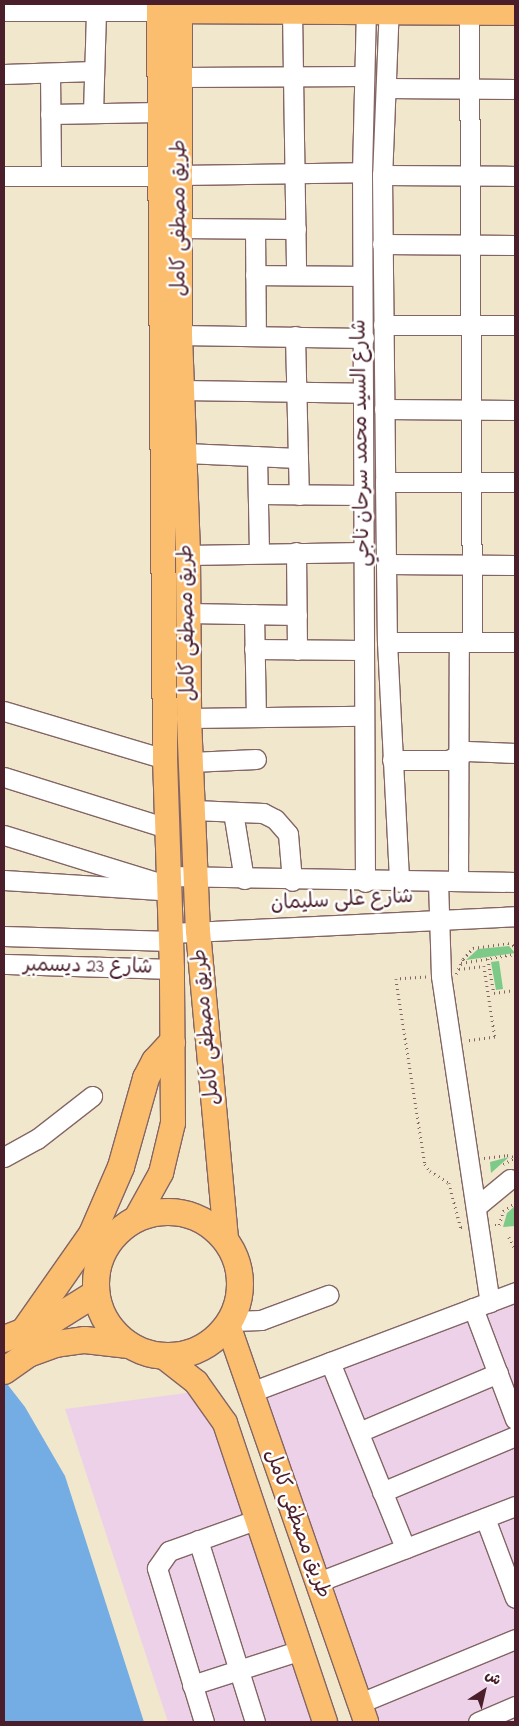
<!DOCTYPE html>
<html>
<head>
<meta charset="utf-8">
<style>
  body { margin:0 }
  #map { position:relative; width:519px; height:1726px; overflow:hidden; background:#f1e7cd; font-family:"Indie Flower","Playpen Sans Arabic",sans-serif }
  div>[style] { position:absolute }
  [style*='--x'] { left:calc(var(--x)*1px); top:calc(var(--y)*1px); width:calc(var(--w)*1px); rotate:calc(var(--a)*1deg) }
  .built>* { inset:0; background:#ecd1e9 }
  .green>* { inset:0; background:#7dc987 }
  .water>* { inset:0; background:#73ade3 }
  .path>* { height:2.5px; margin-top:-1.25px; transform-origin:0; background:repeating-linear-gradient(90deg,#846564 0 1px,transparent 0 5px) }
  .roads { filter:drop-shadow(1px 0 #846564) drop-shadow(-1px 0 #846564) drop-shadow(0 1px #846564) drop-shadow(0 -1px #846564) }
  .minor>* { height:19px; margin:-9.5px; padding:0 9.5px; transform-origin:9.5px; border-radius:9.5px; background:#fff }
  .major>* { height:24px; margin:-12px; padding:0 12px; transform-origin:12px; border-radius:12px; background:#fbbe6e }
  .highway>* { height:26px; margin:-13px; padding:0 13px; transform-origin:13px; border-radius:13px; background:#fbbe6e }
  .highway>.ring { margin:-13px; padding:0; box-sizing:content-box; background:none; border:26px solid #fbbe6e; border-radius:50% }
  span { translate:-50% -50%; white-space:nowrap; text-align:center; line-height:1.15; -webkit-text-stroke:5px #fff; paint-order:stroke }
  .street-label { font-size:20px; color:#4a1f2b }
  .frame { position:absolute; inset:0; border:5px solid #4a1f2b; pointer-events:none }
  .north { position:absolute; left:459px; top:1666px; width:50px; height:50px; -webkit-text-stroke:4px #fff; paint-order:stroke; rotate:35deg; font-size:14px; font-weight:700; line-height:20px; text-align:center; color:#4a1f2b }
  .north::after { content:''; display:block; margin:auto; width:18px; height:22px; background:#4a1f2b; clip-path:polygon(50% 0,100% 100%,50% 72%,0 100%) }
</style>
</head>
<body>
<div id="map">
  <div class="built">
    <div style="clip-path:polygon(515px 1299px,515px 1722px,366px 1722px,262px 1396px)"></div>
    <div style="clip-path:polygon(201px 1391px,222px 1430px,318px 1722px,168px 1722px,65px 1409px)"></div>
  </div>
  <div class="green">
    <div style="clip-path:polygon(509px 946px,515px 953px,466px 960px,478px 949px)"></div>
    <div style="clip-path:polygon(499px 961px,503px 989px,496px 990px,491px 962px)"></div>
    <div style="clip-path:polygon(509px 1157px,491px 1173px,490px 1162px)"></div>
    <div style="clip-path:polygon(515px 1206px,515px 1226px,503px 1227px,507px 1213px)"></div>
  </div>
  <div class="water">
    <div style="clip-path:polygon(4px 1380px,25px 1407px,65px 1476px,144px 1722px,4px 1722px)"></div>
  </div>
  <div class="path">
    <div style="--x:488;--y:959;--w:35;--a:80"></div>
    <div style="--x:494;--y:993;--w:21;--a:-8"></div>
    <div style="--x:461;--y:963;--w:55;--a:-9.5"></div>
    <div style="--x:459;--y:969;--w:25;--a:-7"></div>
    <div style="--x:484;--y:966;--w:72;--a:81.2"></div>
    <div style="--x:495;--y:1037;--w:29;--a:172"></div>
    <div style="--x:456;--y:974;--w:17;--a:-65"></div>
    <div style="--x:463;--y:959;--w:15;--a:-48"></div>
    <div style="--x:473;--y:948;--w:35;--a:-8"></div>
    <div style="--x:508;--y:943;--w:8;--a:23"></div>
    <div style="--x:426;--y:977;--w:30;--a:176"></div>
    <div style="--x:396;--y:979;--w:187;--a:81.1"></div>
    <div style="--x:425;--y:1164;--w:9;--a:54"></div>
    <div style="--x:430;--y:1171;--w:22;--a:32"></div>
    <div style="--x:449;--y:1183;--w:47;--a:75.1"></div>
    <div style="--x:461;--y:1228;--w:3;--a:0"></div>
    <div style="--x:484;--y:1158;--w:23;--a:-7"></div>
    <div style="--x:507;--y:1155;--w:7;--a:16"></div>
    <div style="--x:503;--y:1164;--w:13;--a:-27"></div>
    <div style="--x:495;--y:1225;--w:4;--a:0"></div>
    <div style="--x:499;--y:1225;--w:15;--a:-74"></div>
    <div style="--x:503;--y:1211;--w:14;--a:-34"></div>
    <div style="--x:509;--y:1237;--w:13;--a:63"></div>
  </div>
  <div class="roads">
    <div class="minor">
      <div style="--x:389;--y:4;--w:171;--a:92.3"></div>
      <div style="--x:382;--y:175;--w:307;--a:89.4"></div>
      <div style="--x:385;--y:482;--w:160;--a:89.3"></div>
      <div style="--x:387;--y:642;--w:240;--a:87.1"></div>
      <div style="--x:4;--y:11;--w:155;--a:0"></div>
      <div style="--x:292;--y:11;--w:264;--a:89.1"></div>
      <div style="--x:469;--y:12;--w:630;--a:89.73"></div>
      <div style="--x:50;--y:73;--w:103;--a:89.4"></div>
      <div style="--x:4;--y:74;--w:90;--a:-1.9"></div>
      <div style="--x:180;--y:77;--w:184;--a:-0.3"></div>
      <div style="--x:386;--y:88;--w:129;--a:0.4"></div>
      <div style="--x:93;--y:113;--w:102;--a:-88.3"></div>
      <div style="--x:50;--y:114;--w:109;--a:-1.1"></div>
      <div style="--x:180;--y:175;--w:182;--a:-0.9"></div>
      <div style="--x:382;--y:175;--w:133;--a:0.4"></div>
      <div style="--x:4;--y:176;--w:155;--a:0"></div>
      <div style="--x:179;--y:228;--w:117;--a:0.5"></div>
      <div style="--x:255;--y:229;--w:105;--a:89.5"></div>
      <div style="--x:382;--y:244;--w:133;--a:0.4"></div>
      <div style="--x:255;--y:275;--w:107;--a:0.5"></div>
      <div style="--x:383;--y:325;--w:132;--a:0"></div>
      <div style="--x:180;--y:335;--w:184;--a:0.9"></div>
      <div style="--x:295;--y:336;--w:159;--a:88.6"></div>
      <div style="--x:182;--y:390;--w:181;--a:0.9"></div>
      <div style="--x:384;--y:409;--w:131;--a:0.4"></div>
      <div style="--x:185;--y:453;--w:113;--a:2.5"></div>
      <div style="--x:257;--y:456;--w:96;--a:88.8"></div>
      <div style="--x:385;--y:482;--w:130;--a:0"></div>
      <div style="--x:258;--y:494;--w:105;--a:0.5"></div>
      <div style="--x:296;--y:552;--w:98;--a:89.4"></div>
      <div style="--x:188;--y:555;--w:175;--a:-1"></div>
      <div style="--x:386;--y:564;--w:129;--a:0.4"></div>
      <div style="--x:188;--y:613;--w:109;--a:1.1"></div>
      <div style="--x:254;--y:614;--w:102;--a:88.9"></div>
      <div style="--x:387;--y:642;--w:128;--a:0"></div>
      <div style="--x:254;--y:649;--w:109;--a:0.5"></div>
      <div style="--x:4;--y:711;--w:168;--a:16.6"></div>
      <div style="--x:189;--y:718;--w:174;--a:-0.7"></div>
      <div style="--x:392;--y:760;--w:56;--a:0"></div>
      <div style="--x:448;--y:760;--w:21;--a:-25"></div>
      <div style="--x:467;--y:751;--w:48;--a:2.4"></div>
      <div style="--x:191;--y:762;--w:65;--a:-2.6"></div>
      <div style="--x:4;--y:777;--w:171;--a:17.4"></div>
      <div style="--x:194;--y:810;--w:69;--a:2.5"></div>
      <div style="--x:263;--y:813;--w:13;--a:27"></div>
      <div style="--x:275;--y:819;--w:20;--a:49"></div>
      <div style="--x:288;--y:834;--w:47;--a:85.1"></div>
      <div style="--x:233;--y:812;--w:68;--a:80.7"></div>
      <div style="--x:4;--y:835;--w:173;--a:17.2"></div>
      <div style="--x:169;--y:876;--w:346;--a:1"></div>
      <div style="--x:4;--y:880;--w:156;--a:3.7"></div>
      <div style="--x:438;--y:881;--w:95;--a:88.2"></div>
      <div style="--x:441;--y:976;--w:330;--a:81.5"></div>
      <div style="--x:458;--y:881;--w:239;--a:-89.8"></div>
      <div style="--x:365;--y:882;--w:710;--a:-90.24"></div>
      <div style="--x:362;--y:172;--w:168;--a:-88.6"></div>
      <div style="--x:171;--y:933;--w:344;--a:-2.8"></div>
      <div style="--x:4;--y:936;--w:167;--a:1.7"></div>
      <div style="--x:4;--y:964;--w:168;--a:1.7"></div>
      <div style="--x:4;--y:1157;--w:38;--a:-29"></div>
      <div style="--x:37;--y:1139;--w:70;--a:-38"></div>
      <div style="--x:476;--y:1207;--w:44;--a:-39.5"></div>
      <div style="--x:473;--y:1308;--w:119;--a:69.3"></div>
      <div style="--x:232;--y:1321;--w:29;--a:-2"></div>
      <div style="--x:261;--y:1320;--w:72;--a:-20.5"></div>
      <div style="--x:330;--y:1362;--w:201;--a:68"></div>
      <div style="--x:251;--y:1392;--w:282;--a:-20.7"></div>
      <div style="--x:359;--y:1432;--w:151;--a:-23"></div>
      <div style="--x:382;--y:1492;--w:144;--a:-22.8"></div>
      <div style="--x:485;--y:1518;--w:85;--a:69.4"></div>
      <div style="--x:198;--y:1540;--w:191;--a:72.6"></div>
      <div style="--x:318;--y:1582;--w:211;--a:-21.1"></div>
      <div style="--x:192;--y:1685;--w:114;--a:-17.8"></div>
      <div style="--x:360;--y:1703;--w:168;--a:-22.4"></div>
      <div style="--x:204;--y:1722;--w:161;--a:-107"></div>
      <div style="--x:157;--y:1568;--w:21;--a:-55"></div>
      <div style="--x:169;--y:1551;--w:95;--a:-19.8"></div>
      <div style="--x:478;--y:1722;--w:40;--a:-23.4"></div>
    </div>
    <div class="major">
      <div style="--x:180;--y:4;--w:331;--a:90"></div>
      <div style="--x:180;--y:335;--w:220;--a:87.9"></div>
      <div style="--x:188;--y:555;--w:163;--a:89.6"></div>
      <div style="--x:189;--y:718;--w:213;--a:87.6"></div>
      <div style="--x:198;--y:931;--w:311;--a:84.8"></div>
      <div style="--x:166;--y:11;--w:349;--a:0.3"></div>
      <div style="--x:135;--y:1220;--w:54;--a:-61"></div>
      <div style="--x:161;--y:1173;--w:51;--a:-76.5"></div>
      <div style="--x:173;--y:1123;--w:154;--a:-90.4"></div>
      <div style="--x:172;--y:969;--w:210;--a:-91.9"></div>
      <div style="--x:165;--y:759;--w:755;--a:-90.46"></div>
      <div style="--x:228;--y:1325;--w:420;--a:70.8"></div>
      <div style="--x:164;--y:1357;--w:41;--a:38"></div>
      <div style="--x:196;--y:1382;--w:50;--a:54.7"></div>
      <div style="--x:225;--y:1423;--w:315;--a:71.5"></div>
    </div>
    <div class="highway">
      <div class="ring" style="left:96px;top:1212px;width:118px;height:118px"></div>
      <div style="--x:24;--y:1331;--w:118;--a:-55"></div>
      <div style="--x:92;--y:1234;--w:73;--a:-66.6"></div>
      <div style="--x:121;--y:1167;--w:92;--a:-74.3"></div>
      <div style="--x:146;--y:1078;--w:19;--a:-62"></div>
      <div style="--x:155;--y:1061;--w:25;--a:-47"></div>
      <div style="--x:4;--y:1339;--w:53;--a:-21.2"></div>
      <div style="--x:53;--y:1320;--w:51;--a:-32.1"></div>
      <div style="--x:4;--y:1371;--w:29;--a:-35"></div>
      <div style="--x:28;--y:1354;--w:30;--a:-20"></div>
      <div style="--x:56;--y:1344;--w:29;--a:-8"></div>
      <div style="--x:85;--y:1340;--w:44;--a:6.5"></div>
    </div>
  </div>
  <div class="street-label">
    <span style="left:180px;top:218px;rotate:-90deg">طريق مصطفى كامل</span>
    <span style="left:362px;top:443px;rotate:-91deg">شارع السيد محمد سرحان ناجي</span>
    <span style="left:188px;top:623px;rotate:-91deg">طريق مصطفى كامل</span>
    <span style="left:342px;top:901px;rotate:-3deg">شارع على سليمان</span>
    <span style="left:88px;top:967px;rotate:1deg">شارع 23 ديسمبر</span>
    <span style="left:207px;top:1027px;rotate:-95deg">طريق مصطفى كامل</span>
    <span style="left:297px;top:1524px;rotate:70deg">طريق مصطفى كامل</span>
  </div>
  <div class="frame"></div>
  <div class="north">ش</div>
</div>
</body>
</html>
